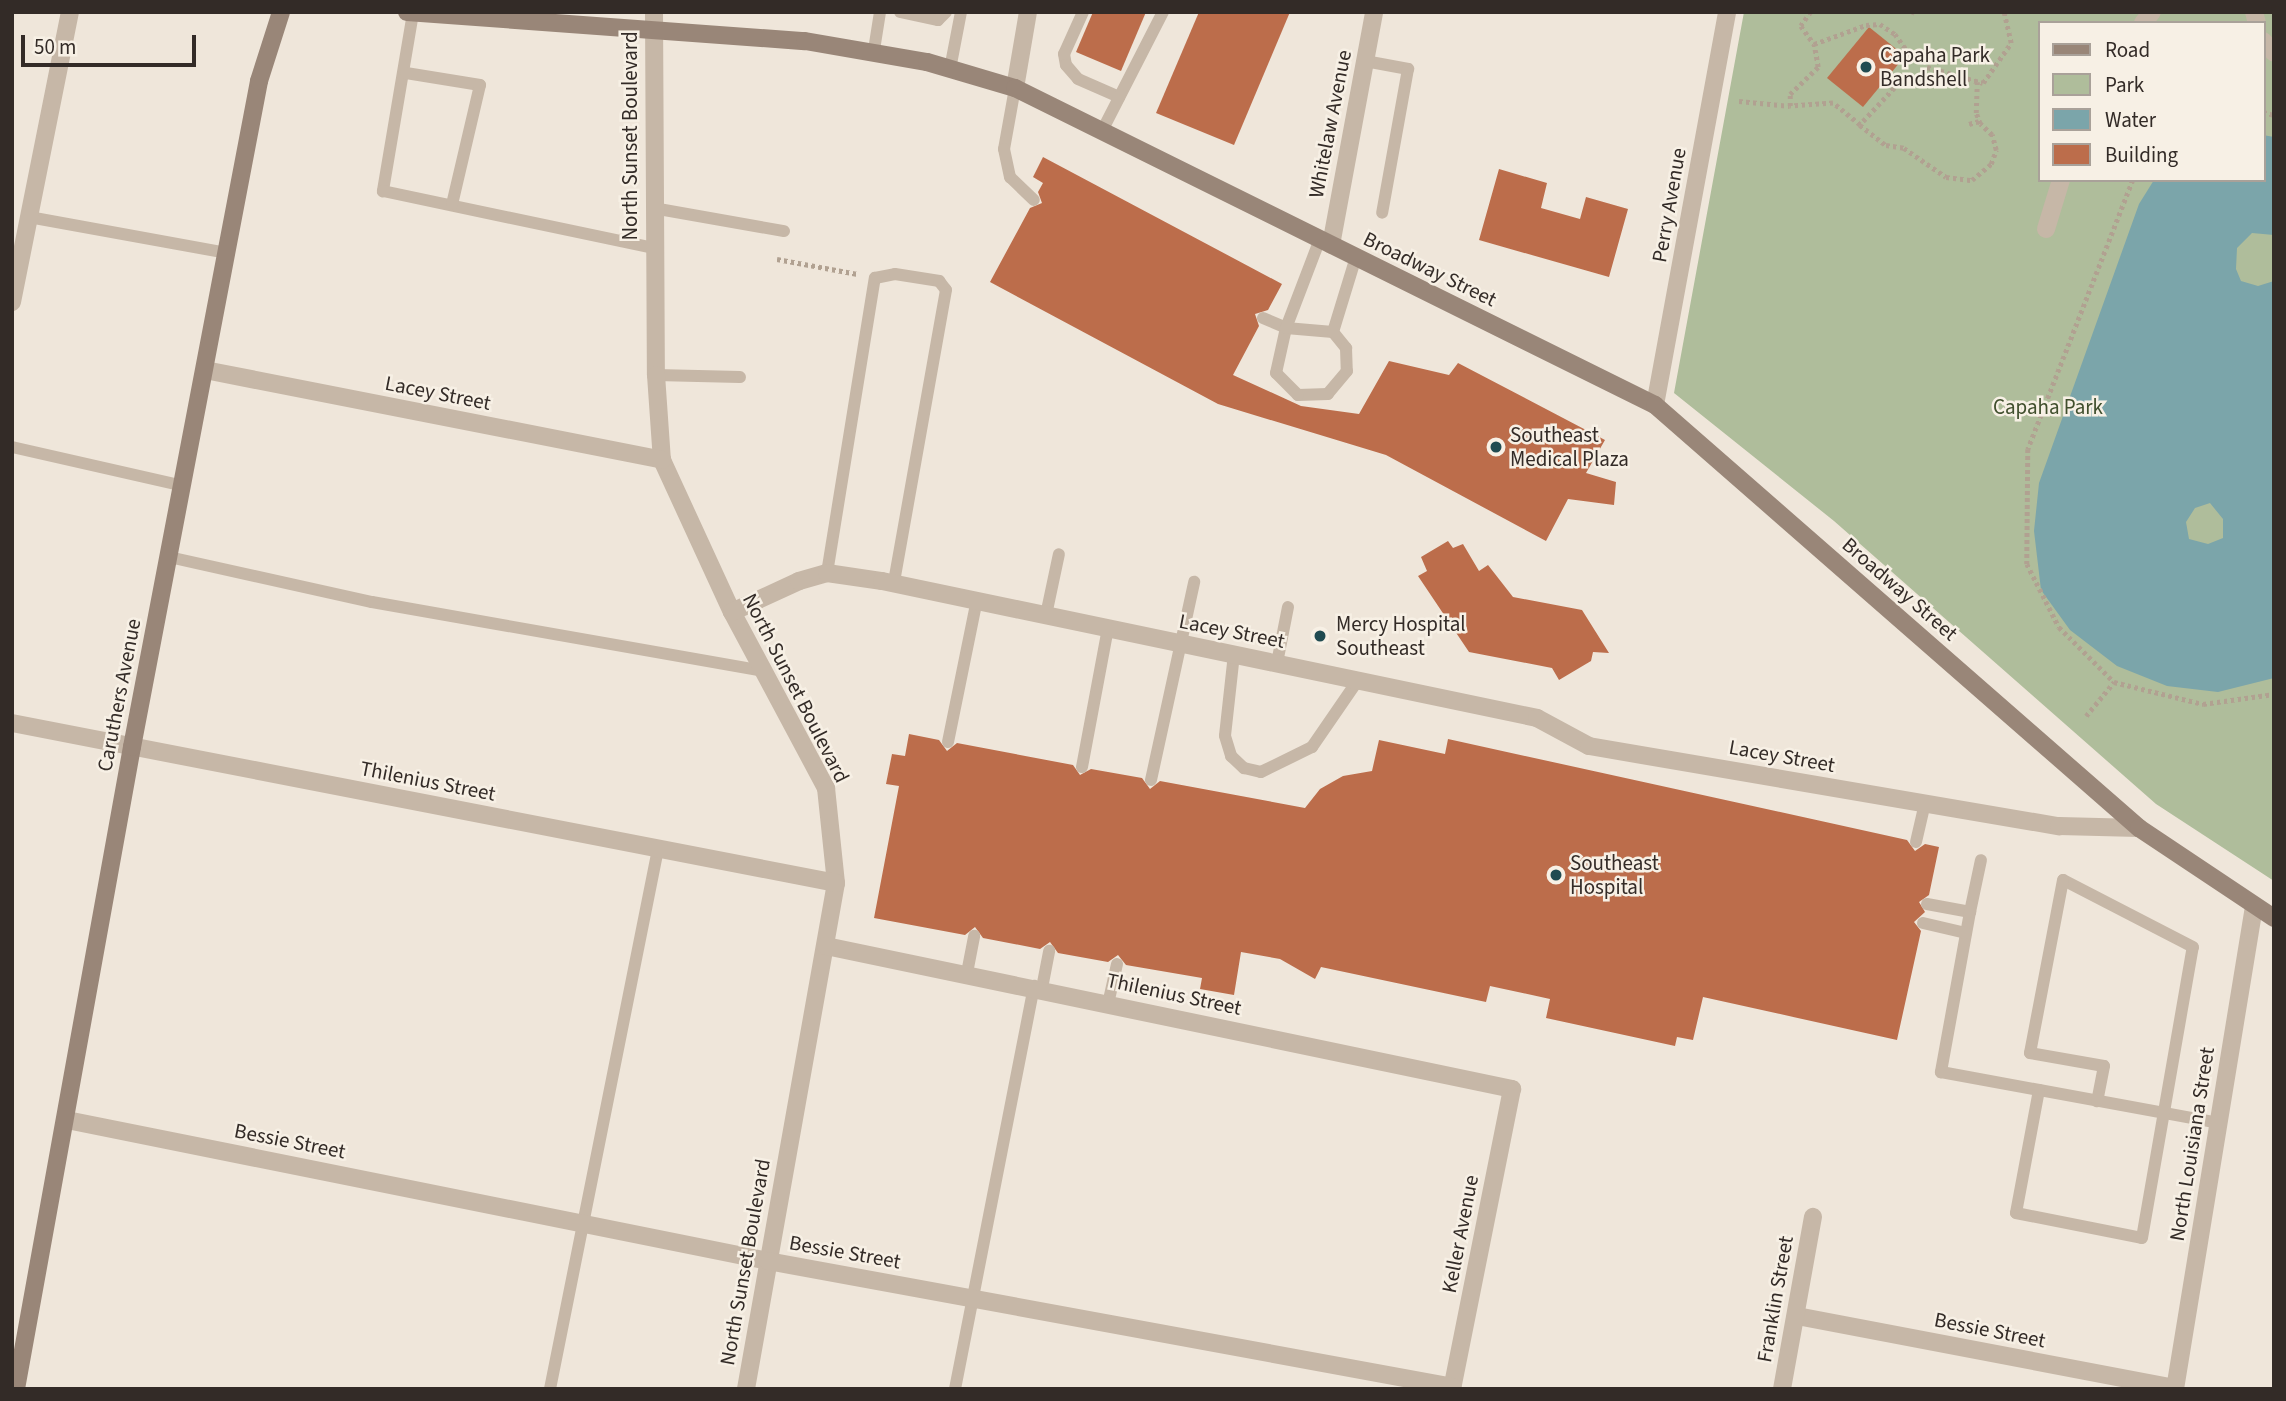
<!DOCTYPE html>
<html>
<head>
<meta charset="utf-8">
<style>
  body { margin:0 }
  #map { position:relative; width:2286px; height:1401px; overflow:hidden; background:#efe6da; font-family:"Source Sans 3",sans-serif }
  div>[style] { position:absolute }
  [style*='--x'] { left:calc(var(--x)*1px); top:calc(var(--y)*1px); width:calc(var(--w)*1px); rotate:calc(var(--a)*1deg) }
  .green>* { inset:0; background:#afbd9b }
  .water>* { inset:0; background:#7ba5aa }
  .building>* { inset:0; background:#bc6d4b }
  .path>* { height:4.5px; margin-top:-2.25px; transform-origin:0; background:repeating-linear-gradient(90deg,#b1a191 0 3.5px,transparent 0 7px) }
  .lane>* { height:12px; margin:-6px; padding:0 6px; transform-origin:6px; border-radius:6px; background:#c6b7a7 }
  .street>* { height:18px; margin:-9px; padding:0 9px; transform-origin:9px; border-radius:9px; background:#c6b7a7 }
  .secondary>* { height:18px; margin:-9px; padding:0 9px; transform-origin:9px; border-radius:9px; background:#998678 }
  .dots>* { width:19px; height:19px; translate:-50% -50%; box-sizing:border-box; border:4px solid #f7f0e5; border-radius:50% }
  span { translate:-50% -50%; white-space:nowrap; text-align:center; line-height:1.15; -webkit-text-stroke:5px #f7f0e5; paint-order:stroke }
  .poi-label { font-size:21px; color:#332b27 }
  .left { translate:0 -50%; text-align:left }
  .street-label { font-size:21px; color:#332b27 }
  .park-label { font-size:21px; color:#404f2d }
  .frame { position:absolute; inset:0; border:14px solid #332b27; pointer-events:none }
  .legend { position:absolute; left:2038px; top:21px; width:228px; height:161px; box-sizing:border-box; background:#f7f0e5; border:2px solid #a9a199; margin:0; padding:9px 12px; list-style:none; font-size:21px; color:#332b27 }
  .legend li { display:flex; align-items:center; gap:14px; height:35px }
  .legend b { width:35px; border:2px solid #a9a199 }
  .scale { position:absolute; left:21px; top:35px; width:175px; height:32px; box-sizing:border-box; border:4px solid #332b27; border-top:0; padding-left:9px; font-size:21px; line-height:24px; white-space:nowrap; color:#332b27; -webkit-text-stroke:5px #f7f0e5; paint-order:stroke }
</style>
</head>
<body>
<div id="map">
  <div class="green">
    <div style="clip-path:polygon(evenodd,1744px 12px,2274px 12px,2274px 881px,2156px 804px,1834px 521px,1674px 393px,1744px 12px,2039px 23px,2263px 23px,2263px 180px,2039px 180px,2039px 23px)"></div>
  </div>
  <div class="water">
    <div style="clip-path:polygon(evenodd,2263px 135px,2274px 137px,2274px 235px,2252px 233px,2237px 248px,2236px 269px,2241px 281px,2258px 286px,2274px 281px,2274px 678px,2218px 692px,2167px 686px,2117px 666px,2070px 630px,2041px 590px,2034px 531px,2039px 483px,2139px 204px,2154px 180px,2263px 180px,2263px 135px,2210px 503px,2223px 519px,2223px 538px,2208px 544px,2189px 539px,2186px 522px,2195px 508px,2210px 503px)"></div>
  </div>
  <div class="building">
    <div style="clip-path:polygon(1093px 12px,1146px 12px,1121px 71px,1076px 52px)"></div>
    <div style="clip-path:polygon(1199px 12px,1290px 12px,1234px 145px,1156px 113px)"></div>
    <div style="clip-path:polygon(1869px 27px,1905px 56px,1863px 107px,1827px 78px)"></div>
    <div style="clip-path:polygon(1043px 157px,1282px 284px,1268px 310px,1255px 314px,1259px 326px,1233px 375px,1301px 406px,1359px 414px,1389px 361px,1449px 375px,1458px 363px,1605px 440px,1586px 473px,1616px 482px,1614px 505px,1568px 499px,1546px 541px,1386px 455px,1218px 404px,990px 282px,1030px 208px,1042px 203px,1038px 192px,1043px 183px,1033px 177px)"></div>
    <div style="clip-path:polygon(1499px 169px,1547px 183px,1541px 208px,1580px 219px,1586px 197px,1628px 209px,1609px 277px,1479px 240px)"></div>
    <div style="clip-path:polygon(1448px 541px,1453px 548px,1463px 544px,1479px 571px,1488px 565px,1513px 597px,1582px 610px,1609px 653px,1593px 652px,1591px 661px,1559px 680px,1552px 668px,1469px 652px,1418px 576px,1427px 571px,1421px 557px)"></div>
    <div style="clip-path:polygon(909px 734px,939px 740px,947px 751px,957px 743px,1073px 765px,1080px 775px,1091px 769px,1142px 778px,1150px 789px,1160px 781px,1305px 808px,1320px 789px,1343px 776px,1372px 771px,1379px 740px,1445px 754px,1448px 739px,1907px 840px,1915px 851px,1925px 844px,1939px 847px,1929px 895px,1919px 902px,1925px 912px,1914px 922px,1921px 931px,1897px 1040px,1703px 997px,1693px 1040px,1677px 1037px,1675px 1046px,1546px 1018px,1550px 999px,1490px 986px,1486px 1002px,1321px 967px,1315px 979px,1280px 959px,1241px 952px,1234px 995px,1200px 989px,1202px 978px,1126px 965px,1118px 955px,1108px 962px,1058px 953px,1050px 942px,1040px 949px,983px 938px,975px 927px,965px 935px,874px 918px,899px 786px,886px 784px,892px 754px,905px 756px)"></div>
  </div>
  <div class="path">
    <div style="--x:1811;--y:12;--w:17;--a:126"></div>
    <div style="--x:1801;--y:26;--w:22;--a:54"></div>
    <div style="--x:1814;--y:44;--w:55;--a:-20.1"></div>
    <div style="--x:1866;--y:25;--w:14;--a:-4"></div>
    <div style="--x:1880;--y:24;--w:18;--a:34"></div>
    <div style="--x:1895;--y:34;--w:22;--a:54"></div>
    <div style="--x:1908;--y:52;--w:26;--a:99"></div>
    <div style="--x:1904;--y:78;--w:64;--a:133.1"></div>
    <div style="--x:1860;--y:125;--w:35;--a:-141"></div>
    <div style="--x:1833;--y:103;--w:43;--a:176"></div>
    <div style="--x:1790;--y:106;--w:12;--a:-90"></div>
    <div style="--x:1790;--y:94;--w:39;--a:-44"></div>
    <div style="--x:1818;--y:67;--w:23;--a:-100"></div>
    <div style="--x:1911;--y:14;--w:2;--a:-63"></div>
    <div style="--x:1927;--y:67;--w:58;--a:15.9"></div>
    <div style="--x:1983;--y:83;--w:49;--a:-55"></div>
    <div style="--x:2011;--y:43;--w:32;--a:-103"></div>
    <div style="--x:1739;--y:101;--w:51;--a:5.6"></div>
    <div style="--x:2263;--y:112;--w:11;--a:15"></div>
    <div style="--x:1969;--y:124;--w:10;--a:-17"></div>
    <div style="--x:1860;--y:125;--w:33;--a:38"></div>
    <div style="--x:1886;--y:145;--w:18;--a:9"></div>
    <div style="--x:1904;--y:148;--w:51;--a:34.6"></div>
    <div style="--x:1946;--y:177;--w:26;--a:7"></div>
    <div style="--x:1972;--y:180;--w:25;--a:-40"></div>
    <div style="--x:1991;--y:164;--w:15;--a:-70"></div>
    <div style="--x:1996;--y:150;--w:16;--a:-105"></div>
    <div style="--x:1992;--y:135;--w:16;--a:-137"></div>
    <div style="--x:1980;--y:124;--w:12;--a:-110"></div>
    <div style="--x:1976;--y:113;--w:31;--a:-88"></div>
    <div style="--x:2133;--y:180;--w:289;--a:111.3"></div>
    <div style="--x:2028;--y:449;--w:115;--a:90.5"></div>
    <div style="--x:2027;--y:564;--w:71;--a:63.1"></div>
    <div style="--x:2059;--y:627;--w:78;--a:45"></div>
    <div style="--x:2114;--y:682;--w:92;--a:13.9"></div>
    <div style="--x:2203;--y:704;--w:72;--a:-8"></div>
    <div style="--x:777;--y:259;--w:82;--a:10.5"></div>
    <div style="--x:2086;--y:716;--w:44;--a:-50.5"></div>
  </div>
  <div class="lane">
    <div style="--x:900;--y:12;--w:39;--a:12"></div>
    <div style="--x:938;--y:20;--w:11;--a:-45"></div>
    <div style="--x:1083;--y:12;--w:46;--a:114.3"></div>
    <div style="--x:1064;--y:54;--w:11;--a:80"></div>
    <div style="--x:1066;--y:65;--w:18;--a:49"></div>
    <div style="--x:1078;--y:79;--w:45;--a:23.7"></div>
    <div style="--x:413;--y:13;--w:181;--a:99.6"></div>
    <div style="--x:383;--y:191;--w:276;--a:11.9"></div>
    <div style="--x:874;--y:50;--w:38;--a:-81"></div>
    <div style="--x:1365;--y:61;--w:44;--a:10.5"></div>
    <div style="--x:1408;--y:69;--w:146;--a:100.2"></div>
    <div style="--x:950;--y:69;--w:58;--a:-79.1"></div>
    <div style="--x:406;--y:73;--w:75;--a:9.2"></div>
    <div style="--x:480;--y:85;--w:122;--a:103.2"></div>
    <div style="--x:1015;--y:88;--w:62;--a:100.2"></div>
    <div style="--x:1004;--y:149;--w:29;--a:78"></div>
    <div style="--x:1010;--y:177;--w:33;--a:44"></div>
    <div style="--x:1102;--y:131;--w:134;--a:-62.9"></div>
    <div style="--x:653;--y:208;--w:133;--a:10"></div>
    <div style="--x:29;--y:217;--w:202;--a:10.3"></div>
    <div style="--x:1263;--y:318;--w:25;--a:23"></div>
    <div style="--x:1286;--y:328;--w:47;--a:4.9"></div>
    <div style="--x:1333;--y:332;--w:21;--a:51"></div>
    <div style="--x:1346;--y:348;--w:23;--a:88"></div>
    <div style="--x:1347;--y:371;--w:30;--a:130"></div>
    <div style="--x:1328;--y:394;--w:30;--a:178"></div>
    <div style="--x:1298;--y:395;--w:31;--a:-135"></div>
    <div style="--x:1276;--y:373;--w:46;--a:-77.5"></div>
    <div style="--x:1286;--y:328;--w:95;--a:-69.1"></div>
    <div style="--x:1333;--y:332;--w:78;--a:-73"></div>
    <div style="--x:656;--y:375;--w:84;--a:1.4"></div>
    <div style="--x:12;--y:447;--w:175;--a:12.8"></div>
    <div style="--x:169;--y:557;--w:208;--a:12.5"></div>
    <div style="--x:372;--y:602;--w:397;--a:10"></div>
    <div style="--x:827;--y:573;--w:299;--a:-80.8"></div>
    <div style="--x:875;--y:278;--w:20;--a:-11"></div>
    <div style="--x:895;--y:274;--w:45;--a:9"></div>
    <div style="--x:939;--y:281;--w:11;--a:52"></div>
    <div style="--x:946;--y:290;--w:298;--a:100.1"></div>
    <div style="--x:1046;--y:615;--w:62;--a:-78"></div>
    <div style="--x:1234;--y:654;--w:82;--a:96.3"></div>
    <div style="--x:1225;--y:736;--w:21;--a:73"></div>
    <div style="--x:1231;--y:756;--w:18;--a:43"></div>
    <div style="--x:1244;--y:768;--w:17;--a:13"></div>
    <div style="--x:1261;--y:772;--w:57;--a:-26.1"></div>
    <div style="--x:1312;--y:747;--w:81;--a:-55.5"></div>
    <div style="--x:1277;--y:663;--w:57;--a:-78.9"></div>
    <div style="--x:948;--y:742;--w:145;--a:-78.5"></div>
    <div style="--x:1082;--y:767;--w:141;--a:-79.4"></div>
    <div style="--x:1151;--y:780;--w:203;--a:-77.7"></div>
    <div style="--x:1916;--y:842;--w:40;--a:-77"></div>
    <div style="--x:1927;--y:904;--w:44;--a:10.5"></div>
    <div style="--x:1970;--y:912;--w:163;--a:100.3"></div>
    <div style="--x:1941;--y:1072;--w:282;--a:10.4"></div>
    <div style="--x:1970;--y:912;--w:53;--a:-78.1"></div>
    <div style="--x:1923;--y:923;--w:44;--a:13.1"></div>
    <div style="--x:967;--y:973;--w:38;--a:-79"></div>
    <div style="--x:1042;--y:988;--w:38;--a:-79"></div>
    <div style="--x:1108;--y:1004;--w:41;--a:-77.3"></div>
    <div style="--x:2039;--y:1090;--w:125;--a:100.6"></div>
    <div style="--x:2016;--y:1213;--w:128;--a:11.2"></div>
    <div style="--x:2142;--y:1238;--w:295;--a:-80.1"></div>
    <div style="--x:2193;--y:947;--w:146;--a:-152.7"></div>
    <div style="--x:2063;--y:880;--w:176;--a:100.8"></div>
    <div style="--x:2030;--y:1053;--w:75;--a:10"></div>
    <div style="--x:2104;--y:1066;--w:36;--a:101"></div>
    <div style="--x:550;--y:1389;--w:551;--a:-78.69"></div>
    <div style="--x:955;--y:1389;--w:411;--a:-78.9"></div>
  </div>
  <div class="street">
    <div style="--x:654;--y:12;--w:363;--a:89.7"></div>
    <div style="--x:656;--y:375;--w:85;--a:86"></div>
    <div style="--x:662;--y:460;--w:167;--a:65.3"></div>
    <div style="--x:732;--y:612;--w:200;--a:61.9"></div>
    <div style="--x:826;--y:788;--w:96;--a:84"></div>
    <div style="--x:836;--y:883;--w:514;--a:100.09"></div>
    <div style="--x:2254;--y:12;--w:11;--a:75"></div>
    <div style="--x:2143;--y:23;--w:14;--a:-51"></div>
    <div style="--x:2263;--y:41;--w:16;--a:47"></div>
    <div style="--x:1015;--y:88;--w:77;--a:-80.3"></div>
    <div style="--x:2046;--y:229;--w:51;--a:-73"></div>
    <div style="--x:1331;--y:245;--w:237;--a:-79.5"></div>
    <div style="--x:12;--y:302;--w:296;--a:-78.7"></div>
    <div style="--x:205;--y:370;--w:466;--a:11.1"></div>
    <div style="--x:1655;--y:405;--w:400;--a:-79.6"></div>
    <div style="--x:732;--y:612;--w:74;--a:-24.8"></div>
    <div style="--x:799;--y:581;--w:29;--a:-16"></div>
    <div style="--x:827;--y:573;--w:56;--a:8.3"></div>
    <div style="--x:882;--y:581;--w:669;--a:11.81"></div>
    <div style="--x:1537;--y:718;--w:59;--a:28.3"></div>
    <div style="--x:1589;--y:746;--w:477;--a:9.7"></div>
    <div style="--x:2059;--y:826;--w:80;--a:1.4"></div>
    <div style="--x:12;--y:723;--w:839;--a:10.99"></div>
    <div style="--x:826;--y:946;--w:701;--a:11.77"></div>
    <div style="--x:1512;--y:1089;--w:306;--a:101.3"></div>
    <div style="--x:67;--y:1120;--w:715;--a:11.37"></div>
    <div style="--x:768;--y:1261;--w:696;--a:10.42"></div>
    <div style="--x:1797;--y:1316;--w:385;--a:10.8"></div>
    <div style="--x:1782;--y:1389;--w:175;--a:-79.8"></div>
    <div style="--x:2175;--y:1389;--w:489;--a:-80.7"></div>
  </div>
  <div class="secondary">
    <div style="--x:407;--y:12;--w:399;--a:4.2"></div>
    <div style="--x:805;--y:41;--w:124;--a:9.8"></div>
    <div style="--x:927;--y:62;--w:92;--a:16.5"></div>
    <div style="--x:1015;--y:88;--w:714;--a:26.35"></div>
    <div style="--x:1655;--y:405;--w:643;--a:41.15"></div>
    <div style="--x:2139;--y:828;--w:162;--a:33.7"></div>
    <div style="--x:16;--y:1389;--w:652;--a:-79.76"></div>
    <div style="--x:132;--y:747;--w:678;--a:-79.2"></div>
    <div style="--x:259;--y:81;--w:72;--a:-72.3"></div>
  </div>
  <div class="dots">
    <div style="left:1866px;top:67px;background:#204b51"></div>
    <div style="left:1496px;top:447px;background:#204b51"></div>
    <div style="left:1320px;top:636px;background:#204b51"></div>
    <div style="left:1556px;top:875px;background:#204b51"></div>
  </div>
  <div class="poi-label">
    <span class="left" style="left:1880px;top:67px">Capaha Park<br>Bandshell</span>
    <span class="left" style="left:1510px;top:447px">Southeast<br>Medical Plaza</span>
    <span class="left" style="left:1336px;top:636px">Mercy Hospital<br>Southeast</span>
    <span class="left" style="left:1570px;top:875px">Southeast<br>Hospital</span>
  </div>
  <div class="street-label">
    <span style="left:1330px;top:124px;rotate:-79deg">Whitelaw Avenue</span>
    <span style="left:630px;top:136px;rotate:-90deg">North Sunset Boulevard</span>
    <span style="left:1669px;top:205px;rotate:-80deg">Perry Avenue</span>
    <span style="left:1430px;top:269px;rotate:26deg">Broadway Street</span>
    <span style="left:438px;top:393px;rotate:11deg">Lacey Street</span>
    <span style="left:1900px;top:589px;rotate:41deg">Broadway Street</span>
    <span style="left:1232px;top:631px;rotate:11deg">Lacey Street</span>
    <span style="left:796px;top:688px;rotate:63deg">North Sunset Boulevard</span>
    <span style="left:119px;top:695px;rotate:-79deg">Caruthers Avenue</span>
    <span style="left:1782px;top:756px;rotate:10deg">Lacey Street</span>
    <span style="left:428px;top:781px;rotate:11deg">Thilenius Street</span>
    <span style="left:1174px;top:994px;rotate:12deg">Thilenius Street</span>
    <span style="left:290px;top:1141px;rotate:11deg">Bessie Street</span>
    <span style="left:2192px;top:1144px;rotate:-81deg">North Louisiana Street</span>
    <span style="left:1460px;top:1234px;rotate:-79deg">Keller Avenue</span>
    <span style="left:845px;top:1252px;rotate:10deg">Bessie Street</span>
    <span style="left:745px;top:1262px;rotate:-80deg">North Sunset Boulevard</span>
    <span style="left:1775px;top:1299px;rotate:-80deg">Franklin Street</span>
    <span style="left:1990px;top:1330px;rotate:11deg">Bessie Street</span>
  </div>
  <div class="park-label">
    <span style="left:2048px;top:407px">Capaha Park</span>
  </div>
  <div class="frame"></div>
  <ul class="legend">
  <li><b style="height:9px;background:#998678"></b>Road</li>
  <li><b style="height:19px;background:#afbd9b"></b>Park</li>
  <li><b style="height:19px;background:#7ba5aa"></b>Water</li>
  <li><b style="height:19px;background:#bc6d4b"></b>Building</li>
  </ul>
  <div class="scale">50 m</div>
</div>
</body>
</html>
